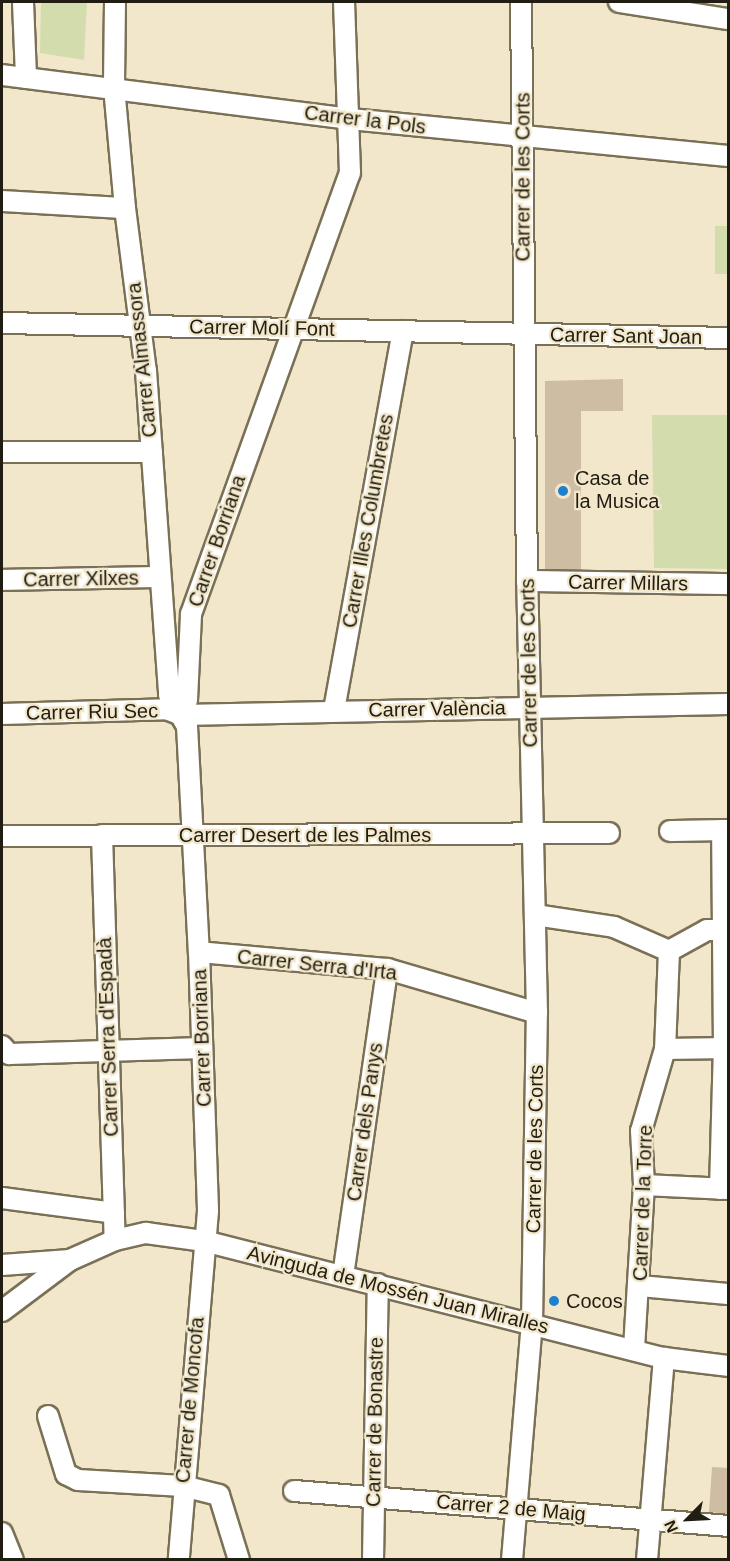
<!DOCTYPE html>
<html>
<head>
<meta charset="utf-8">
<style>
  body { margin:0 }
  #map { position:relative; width:730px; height:1561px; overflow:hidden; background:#f2e7ca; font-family:Arial,sans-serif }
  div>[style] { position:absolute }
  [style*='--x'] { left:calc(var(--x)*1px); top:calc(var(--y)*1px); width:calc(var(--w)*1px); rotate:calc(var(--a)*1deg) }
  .green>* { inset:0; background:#d3dcad }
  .building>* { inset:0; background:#cebda3 }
  .roads { filter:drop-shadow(2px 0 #7a7056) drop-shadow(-2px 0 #7a7056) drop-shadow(0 2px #7a7056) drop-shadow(0 -2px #7a7056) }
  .minor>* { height:20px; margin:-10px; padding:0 10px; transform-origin:10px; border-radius:10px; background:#fff }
  .dots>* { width:16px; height:16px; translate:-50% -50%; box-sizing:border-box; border:3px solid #f2e7ca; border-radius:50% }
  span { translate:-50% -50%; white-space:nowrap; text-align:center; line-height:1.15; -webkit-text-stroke:4.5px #f2e7ca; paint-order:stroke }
  .street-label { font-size:20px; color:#211d12 }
  .poi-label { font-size:20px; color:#211d12 }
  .left { translate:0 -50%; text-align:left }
  .frame { position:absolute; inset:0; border:3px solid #211d12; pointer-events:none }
  .north { position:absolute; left:658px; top:1489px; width:60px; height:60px; -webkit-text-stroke:4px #f2e7ca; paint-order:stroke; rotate:246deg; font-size:16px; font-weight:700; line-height:24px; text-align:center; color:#211d12 }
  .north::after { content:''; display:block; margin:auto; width:21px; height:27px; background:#211d12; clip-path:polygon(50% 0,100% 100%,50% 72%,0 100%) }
</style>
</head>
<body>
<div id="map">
  <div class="green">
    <div style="clip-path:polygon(41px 2px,87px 2px,84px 60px,40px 53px)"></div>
    <div style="clip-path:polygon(715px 226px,728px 226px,728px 274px,715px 274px)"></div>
    <div style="clip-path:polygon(652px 415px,728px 415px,728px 569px,654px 568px)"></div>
  </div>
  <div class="building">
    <div style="clip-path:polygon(623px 379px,623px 411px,581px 411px,581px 570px,545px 569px,545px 381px)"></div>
    <div style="clip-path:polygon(712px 1467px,729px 1468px,729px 1514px,709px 1512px)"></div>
  </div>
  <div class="roads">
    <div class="minor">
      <div style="--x:23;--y:2;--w:76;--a:87.7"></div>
      <div style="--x:115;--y:2;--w:85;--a:90.7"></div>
      <div style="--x:114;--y:87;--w:121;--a:84.8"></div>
      <div style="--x:125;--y:208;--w:164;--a:82.7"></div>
      <div style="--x:146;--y:371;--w:325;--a:85.9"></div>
      <div style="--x:169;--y:695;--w:36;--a:60"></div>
      <div style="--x:187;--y:726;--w:226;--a:87"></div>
      <div style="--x:199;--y:952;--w:259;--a:88"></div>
      <div style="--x:208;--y:1211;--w:350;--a:94.8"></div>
      <div style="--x:619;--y:2;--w:110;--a:8.9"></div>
      <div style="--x:2;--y:75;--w:351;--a:7.2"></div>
      <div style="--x:350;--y:119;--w:380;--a:5.6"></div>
      <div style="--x:2;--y:201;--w:123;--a:3.3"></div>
      <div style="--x:2;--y:323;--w:726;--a:1.18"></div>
      <div style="--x:2;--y:452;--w:150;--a:0"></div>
      <div style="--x:2;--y:580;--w:158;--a:-1.1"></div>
      <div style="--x:527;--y:581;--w:201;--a:0.9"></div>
      <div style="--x:334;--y:710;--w:385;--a:-79.7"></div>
      <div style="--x:2;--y:714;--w:164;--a:-1.7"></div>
      <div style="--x:166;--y:709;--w:17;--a:21"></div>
      <div style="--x:182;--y:715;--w:546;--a:-1.15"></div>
      <div style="--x:182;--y:715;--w:16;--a:-72"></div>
      <div style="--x:187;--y:700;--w:86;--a:-87.3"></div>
      <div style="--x:191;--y:614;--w:469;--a:-70.2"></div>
      <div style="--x:350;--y:173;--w:171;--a:-92"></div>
      <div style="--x:670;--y:831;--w:58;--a:-1"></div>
      <div style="--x:102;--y:835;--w:405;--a:88.2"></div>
      <div style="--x:2;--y:836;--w:607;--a:-0.28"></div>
      <div style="--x:535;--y:915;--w:80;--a:8.6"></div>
      <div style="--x:614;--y:927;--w:60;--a:23.6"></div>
      <div style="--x:669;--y:951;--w:98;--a:92.3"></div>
      <div style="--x:665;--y:1049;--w:85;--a:106.3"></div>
      <div style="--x:641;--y:1131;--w:54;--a:86.8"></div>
      <div style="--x:644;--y:1185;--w:165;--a:93.5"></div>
      <div style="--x:669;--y:951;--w:43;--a:-28.9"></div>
      <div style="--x:707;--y:930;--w:16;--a:0"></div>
      <div style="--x:199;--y:952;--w:189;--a:5.2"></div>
      <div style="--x:387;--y:969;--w:156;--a:16.3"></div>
      <div style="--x:2;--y:1046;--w:11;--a:49"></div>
      <div style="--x:9;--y:1054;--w:193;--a:-1.8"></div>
      <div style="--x:665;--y:1049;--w:63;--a:-0.9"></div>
      <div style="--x:644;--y:1185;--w:84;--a:2.7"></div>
      <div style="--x:720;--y:1189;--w:141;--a:-88.4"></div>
      <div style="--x:724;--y:1048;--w:218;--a:-90.5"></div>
      <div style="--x:2;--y:1198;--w:113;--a:7.6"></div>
      <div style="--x:2;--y:1265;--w:68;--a:-4.2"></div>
      <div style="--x:343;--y:1276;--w:310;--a:-81.8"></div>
      <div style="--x:640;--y:1286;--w:88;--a:5.2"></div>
      <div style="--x:2;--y:1311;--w:85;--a:-36.9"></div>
      <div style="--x:70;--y:1260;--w:49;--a:-24"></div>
      <div style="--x:115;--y:1240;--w:32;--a:-13"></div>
      <div style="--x:146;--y:1233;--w:59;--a:7.9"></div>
      <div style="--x:204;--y:1241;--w:475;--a:14.3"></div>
      <div style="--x:664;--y:1358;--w:64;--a:7.1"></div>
      <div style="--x:48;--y:1416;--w:61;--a:72.8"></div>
      <div style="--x:66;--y:1474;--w:13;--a:27"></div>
      <div style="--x:78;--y:1480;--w:105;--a:3.3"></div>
      <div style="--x:183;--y:1486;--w:37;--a:14"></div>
      <div style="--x:219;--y:1495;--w:68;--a:72.9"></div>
      <div style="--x:294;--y:1491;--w:435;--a:4.6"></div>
      <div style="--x:2;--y:1533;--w:29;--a:68"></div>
      <div style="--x:373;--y:1560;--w:276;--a:-89"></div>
      <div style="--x:512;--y:1560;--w:237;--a:-85.2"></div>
      <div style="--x:532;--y:1324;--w:311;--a:-89.1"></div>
      <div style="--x:537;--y:1013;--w:432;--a:-91.3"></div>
      <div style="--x:527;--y:581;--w:579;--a:-90.59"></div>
      <div style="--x:647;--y:1560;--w:203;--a:-85.2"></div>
    </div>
  </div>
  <div class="dots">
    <div style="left:563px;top:491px;background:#1d82cd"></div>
    <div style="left:554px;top:1301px;background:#1d82cd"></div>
  </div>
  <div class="street-label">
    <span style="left:365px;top:120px;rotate:7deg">Carrer la Pols</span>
    <span style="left:523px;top:177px;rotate:-90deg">Carrer de les Corts</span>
    <span style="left:262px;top:328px;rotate:1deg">Carrer Molí Font</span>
    <span style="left:626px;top:336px;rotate:1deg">Carrer Sant Joan</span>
    <span style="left:142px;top:360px;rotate:-96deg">Carrer Almassora</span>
    <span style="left:368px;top:521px;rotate:-80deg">Carrer Illes Columbretes</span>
    <span style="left:217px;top:541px;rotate:-71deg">Carrer Borriana</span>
    <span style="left:81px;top:579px;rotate:-1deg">Carrer Xilxes</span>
    <span style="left:628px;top:583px;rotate:1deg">Carrer Millars</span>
    <span style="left:529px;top:663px;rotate:-91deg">Carrer de les Corts</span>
    <span style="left:437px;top:709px;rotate:-1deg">Carrer València</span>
    <span style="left:92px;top:712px;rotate:-1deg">Carrer Riu Sec</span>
    <span style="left:305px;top:835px">Carrer Desert de les Palmes</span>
    <span style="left:317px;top:965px;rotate:6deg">Carrer Serra d'Irta</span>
    <span style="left:108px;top:1037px;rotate:-92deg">Carrer Serra d'Espadà</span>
    <span style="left:202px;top:1038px;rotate:-92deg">Carrer Borriana</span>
    <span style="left:365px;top:1122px;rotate:-82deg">Carrer dels Panys</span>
    <span style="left:535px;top:1149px;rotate:-89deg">Carrer de les Corts</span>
    <span style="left:643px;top:1203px;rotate:-88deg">Carrer de la Torre</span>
    <span style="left:398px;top:1290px;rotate:14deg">Avinguda de Mossén Juan Miralles</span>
    <span style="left:190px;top:1400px;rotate:-85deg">Carrer de Moncofa</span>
    <span style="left:375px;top:1422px;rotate:-89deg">Carrer de Bonastre</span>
    <span style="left:511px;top:1508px;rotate:5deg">Carrer 2 de Maig</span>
  </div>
  <div class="poi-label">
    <span class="left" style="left:575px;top:490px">Casa de<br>la Musica</span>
    <span class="left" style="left:566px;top:1301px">Cocos</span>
  </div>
  <div class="frame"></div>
  <div class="north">N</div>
</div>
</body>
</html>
